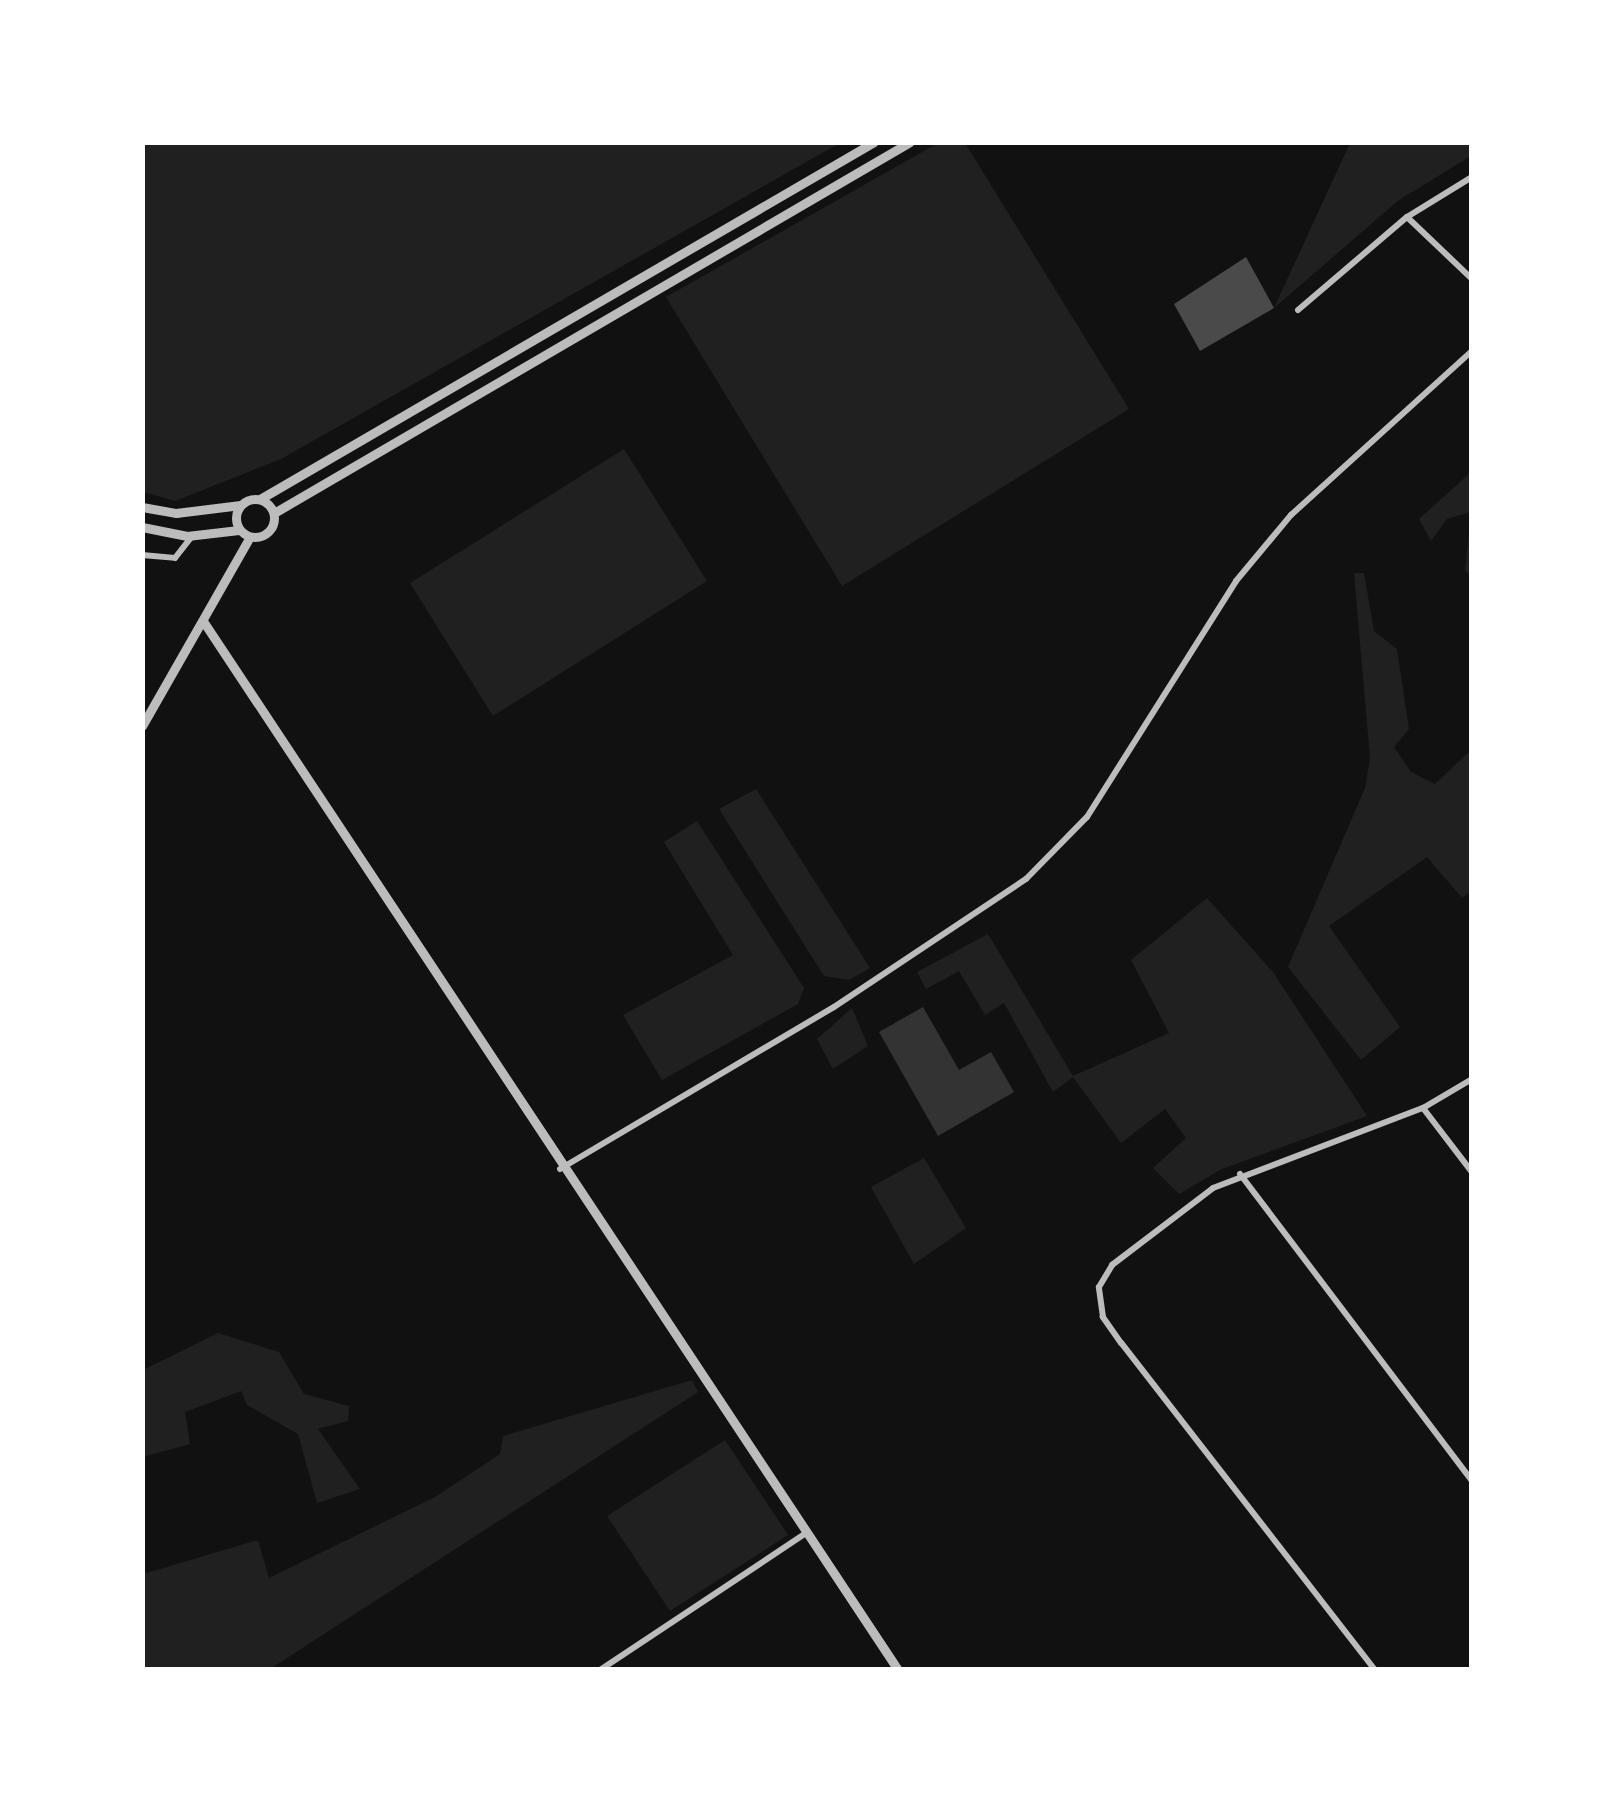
<!DOCTYPE html>
<html>
<head>
<meta charset="utf-8">
<style>
  body { margin:0 }
  #map { position:relative; width:1614px; height:1812px; overflow:hidden; background:#111; font-family:"Sofia Sans Condensed",sans-serif }
  div>[style] { position:absolute }
  [style*='--x'] { left:calc(var(--x)*1px); top:calc(var(--y)*1px); width:calc(var(--w)*1px); rotate:calc(var(--a)*1deg) }
  .green>* { inset:0; background:#202020 }
  .water>* { inset:0; background:#333 }
  .building>* { inset:0; background:#4a4a4a }
  .minor>* { height:6px; margin:-3px; padding:0 3px; transform-origin:3px; border-radius:3px; background:#bcbcbc }
  .tertiary>* { height:9px; margin:-4.5px; padding:0 4.5px; transform-origin:4.5px; border-radius:4.5px; background:#bcbcbc }
  .tertiary>.ring { margin:-4.5px; padding:0; box-sizing:content-box; background:none; border:9px solid #bcbcbc; border-radius:50% }
  span { translate:-50% -50%; white-space:nowrap; text-align:center; line-height:1.15; -webkit-text-stroke:9px #fff; paint-order:stroke }
  .frame { position:absolute; inset:0; border:145px solid #fff; pointer-events:none }
</style>
</head>
<body>
<div id="map">
  <div class="green">
    <div style="clip-path:polygon(143px 142px,840px 142px,840px 143px,281px 459px,175px 501px,143px 492px)"></div>
    <div style="clip-path:polygon(938px 143px,965px 143px,1129px 409px,842px 586px,666px 297px)"></div>
    <div style="clip-path:polygon(1350px 143px,1471px 143px,1471px 156px,1399px 200px,1274px 308px)"></div>
    <div style="clip-path:polygon(624px 449px,707px 581px,493px 716px,410px 583px)"></div>
    <div style="clip-path:polygon(1471px 472px,1471px 575px,1465px 571px,1471px 512px,1447px 519px,1431px 541px,1419px 519px)"></div>
    <div style="clip-path:polygon(1354px 573px,1364px 573px,1374px 631px,1397px 649px,1409px 729px,1394px 747px,1411px 772px,1435px 784px,1470px 751px,1472px 740px,1471px 891px,1462px 898px,1427px 857px,1329px 926px,1400px 1027px,1361px 1060px,1288px 967px,1365px 788px,1370px 758px)"></div>
    <div style="clip-path:polygon(756px 789px,870px 968px,849px 980px,824px 976px,719px 809px)"></div>
    <div style="clip-path:polygon(697px 821px,804px 988px,798px 1004px,662px 1080px,623px 1015px,733px 955px,664px 842px)"></div>
    <div style="clip-path:polygon(1207px 898px,1273px 972px,1367px 1116px,1222px 1169px,1179px 1194px,1153px 1168px,1186px 1138px,1165px 1109px,1121px 1143px,1073px 1077px,1053px 1092px,1004px 1003px,985px 1015px,959px 971px,926px 989px,917px 972px,988px 934px,1073px 1076px,1169px 1033px,1131px 960px)"></div>
    <div style="clip-path:polygon(852px 1008px,868px 1046px,833px 1069px,817px 1039px)"></div>
    <div style="clip-path:polygon(924px 1158px,966px 1228px,914px 1264px,871px 1187px)"></div>
    <div style="clip-path:polygon(218px 1333px,279px 1352px,304px 1394px,349px 1406px,348px 1421px,318px 1429px,360px 1489px,317px 1503px,298px 1434px,247px 1405px,241px 1391px,185px 1412px,190px 1444px,143px 1457px,143px 1370px)"></div>
    <div style="clip-path:polygon(692px 1380px,698px 1392px,270px 1669px,143px 1669px,143px 1574px,258px 1540px,269px 1578px,435px 1497px,500px 1454px,503px 1436px)"></div>
    <div style="clip-path:polygon(725px 1440px,788px 1535px,670px 1611px,607px 1516px)"></div>
  </div>
  <div class="water">
    <div style="clip-path:polygon(923px 1007px,959px 1070px,991px 1052px,1014px 1092px,938px 1136px,879px 1032px)"></div>
  </div>
  <div class="building">
    <div style="clip-path:polygon(1246px 257px,1274px 308px,1200px 351px,1174px 304px)"></div>
  </div>
  <div class="minor">
    <div style="--x:1407;--y:217;--w:90;--a:43.6"></div>
    <div style="--x:1298;--y:310;--w:143;--a:-40.5"></div>
    <div style="--x:1407;--y:217;--w:76;--a:-31.6"></div>
    <div style="--x:142;--y:555;--w:33;--a:5"></div>
    <div style="--x:175;--y:558;--w:29;--a:-52"></div>
    <div style="--x:1423;--y:1108;--w:81;--a:52.6"></div>
    <div style="--x:560;--y:1169;--w:318;--a:-30.6"></div>
    <div style="--x:834;--y:1007;--w:231;--a:-33.7"></div>
    <div style="--x:1026;--y:879;--w:87;--a:-45.5"></div>
    <div style="--x:1087;--y:817;--w:279;--a:-57.7"></div>
    <div style="--x:1236;--y:581;--w:86;--a:-50.2"></div>
    <div style="--x:1291;--y:515;--w:244;--a:-42.2"></div>
    <div style="--x:1240;--y:1174;--w:385;--a:52.9"></div>
    <div style="--x:600;--y:1670;--w:246;--a:-33.6"></div>
    <div style="--x:1375;--y:1670;--w:414;--a:-127.8"></div>
    <div style="--x:1121;--y:1343;--w:32;--a:-125"></div>
    <div style="--x:1103;--y:1317;--w:30;--a:-98"></div>
    <div style="--x:1099;--y:1287;--w:26;--a:-59"></div>
    <div style="--x:1112;--y:1265;--w:127;--a:-37.3"></div>
    <div style="--x:1213;--y:1188;--w:225;--a:-20.9"></div>
    <div style="--x:1423;--y:1108;--w:57;--a:-30.6"></div>
  </div>
  <div class="tertiary">
    <div class="ring" style="left:236px;top:499px;width:29px;height:29px"></div>
    <div style="--x:260;--y:499;--w:710;--a:-30.18"></div>
    <div style="--x:142;--y:507;--w:35;--a:10"></div>
    <div style="--x:176;--y:513;--w:65;--a:-7"></div>
    <div style="--x:274;--y:513;--w:736;--a:-30.26"></div>
    <div style="--x:142;--y:527;--w:46;--a:11.3"></div>
    <div style="--x:187;--y:536;--w:52;--a:-6.6"></div>
    <div style="--x:203;--y:621;--w:1258;--a:56.47"></div>
    <div style="--x:142;--y:726;--w:218;--a:-60.3"></div>
  </div>
  <div class="frame"></div>
</div>
</body>
</html>
